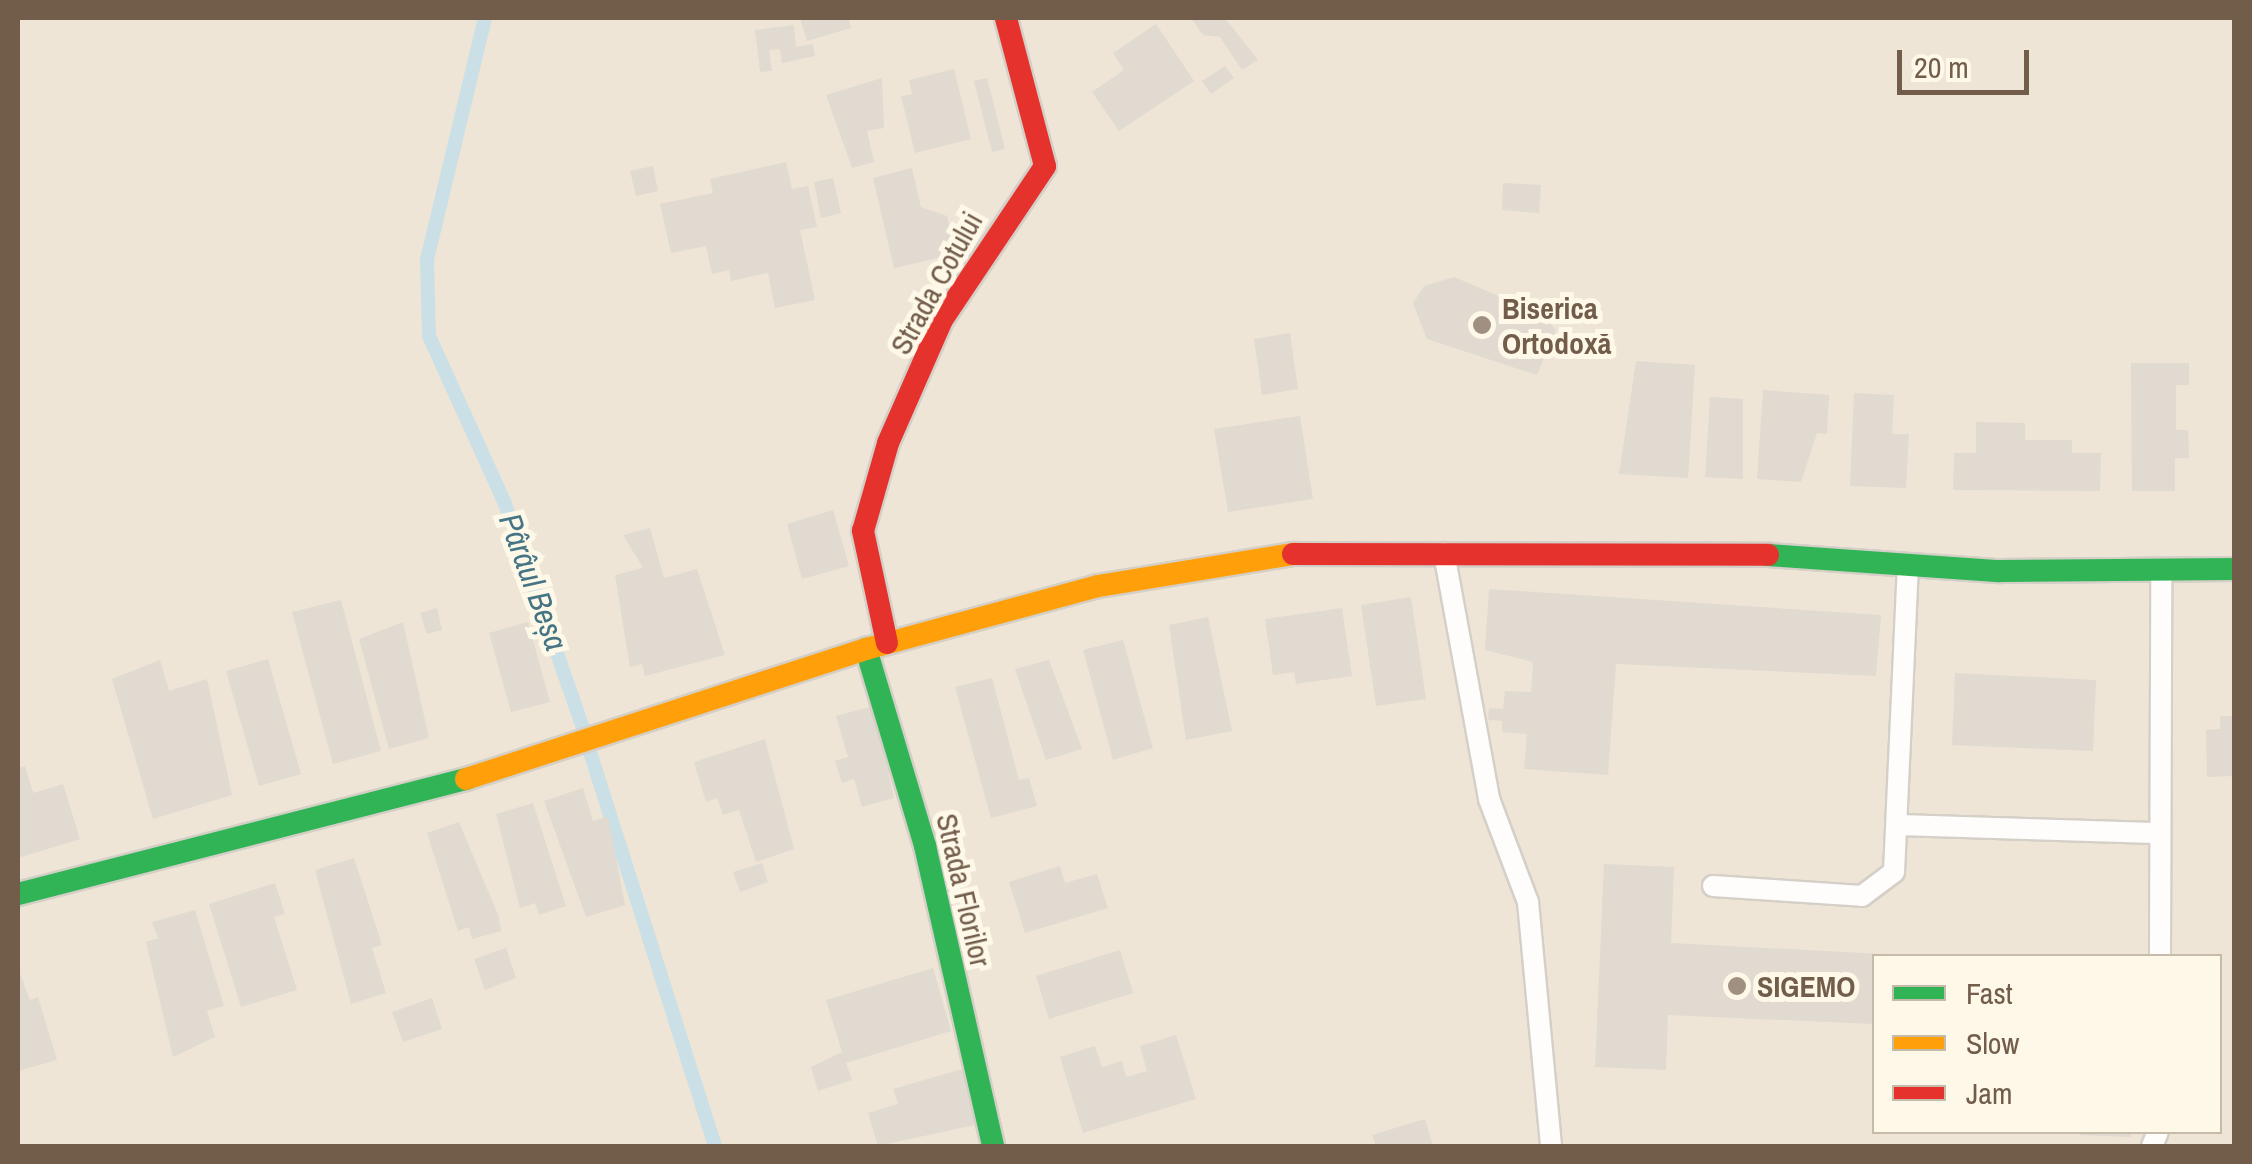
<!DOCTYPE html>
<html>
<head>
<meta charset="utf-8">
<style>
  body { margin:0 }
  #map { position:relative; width:2252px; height:1164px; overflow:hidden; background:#f5f2e9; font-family:"Archivo Narrow",sans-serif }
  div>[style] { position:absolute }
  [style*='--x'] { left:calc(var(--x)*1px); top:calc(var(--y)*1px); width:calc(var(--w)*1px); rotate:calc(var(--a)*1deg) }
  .residential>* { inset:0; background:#eee5d6 }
  .stream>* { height:14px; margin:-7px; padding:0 7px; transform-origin:7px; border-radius:7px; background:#cae0e6 }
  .building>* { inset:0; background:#e1dad0 }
  .roads { filter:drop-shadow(2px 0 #d4cfc7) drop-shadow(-2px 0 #d4cfc7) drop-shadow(0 2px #d4cfc7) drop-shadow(0 -2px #d4cfc7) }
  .lane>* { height:20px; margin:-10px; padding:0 10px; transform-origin:10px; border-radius:10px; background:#fefdfc }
  .fast>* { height:22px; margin:-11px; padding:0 11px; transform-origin:11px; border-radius:11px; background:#30b455 }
  .slow>* { height:22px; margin:-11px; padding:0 11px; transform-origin:11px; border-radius:11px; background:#ff9f0a }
  .jam>* { height:22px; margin:-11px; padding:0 11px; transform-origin:11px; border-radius:11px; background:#e5322d }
  .dots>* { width:28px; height:28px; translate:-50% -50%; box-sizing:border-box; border:5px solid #fef8e8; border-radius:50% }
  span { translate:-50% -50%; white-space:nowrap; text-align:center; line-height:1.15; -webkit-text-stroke:10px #fef8e8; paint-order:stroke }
  .street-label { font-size:30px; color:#725c4a }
  .poi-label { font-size:30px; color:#725c4a; font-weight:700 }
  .left { translate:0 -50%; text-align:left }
  .water-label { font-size:32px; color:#457485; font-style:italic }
  .frame { position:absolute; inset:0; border:20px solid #725c4a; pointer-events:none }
  .legend { position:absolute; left:1872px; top:954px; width:350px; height:180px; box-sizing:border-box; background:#fef8e8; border:2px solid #c6baa9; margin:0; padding:12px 18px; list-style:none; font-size:30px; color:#725c4a }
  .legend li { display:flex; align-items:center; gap:20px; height:50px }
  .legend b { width:50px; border:2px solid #c6baa9 }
  .scale { position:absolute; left:1897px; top:50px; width:132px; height:45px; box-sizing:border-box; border:5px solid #725c4a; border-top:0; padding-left:12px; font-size:30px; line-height:35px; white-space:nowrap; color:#725c4a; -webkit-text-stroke:8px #fef8e8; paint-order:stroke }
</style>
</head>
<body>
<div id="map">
  <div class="residential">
    <div style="clip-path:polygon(evenodd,18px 18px,2234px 18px,2234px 1146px,18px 1146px,18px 18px,1874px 956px,2220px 956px,2220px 1132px,1874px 1132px,1874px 956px)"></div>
  </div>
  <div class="stream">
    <div style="--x:485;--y:18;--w:249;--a:103.5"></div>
    <div style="--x:427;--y:260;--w:76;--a:88.5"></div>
    <div style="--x:429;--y:336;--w:181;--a:65.6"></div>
    <div style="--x:504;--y:501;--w:244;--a:70.8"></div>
    <div style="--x:590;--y:752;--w:413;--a:72.4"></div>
  </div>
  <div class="building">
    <div style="clip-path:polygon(800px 18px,848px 18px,851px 28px,807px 41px)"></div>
    <div style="clip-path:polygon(1191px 18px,1225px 18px,1258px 60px,1242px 70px,1220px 37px,1203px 35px)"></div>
    <div style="clip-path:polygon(1156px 24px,1194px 81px,1119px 131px,1092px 92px,1124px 70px,1113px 53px)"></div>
    <div style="clip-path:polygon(794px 25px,796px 47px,813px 44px,815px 56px,782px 63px,780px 49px,769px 50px,772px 71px,760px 72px,755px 30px)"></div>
    <div style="clip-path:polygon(1225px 66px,1234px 78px,1211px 94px,1202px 81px)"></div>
    <div style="clip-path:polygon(954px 69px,971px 139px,915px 153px,901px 96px,912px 94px,909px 80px)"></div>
    <div style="clip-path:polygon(882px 78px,884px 128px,867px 131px,874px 162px,852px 168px,826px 95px)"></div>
    <div style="clip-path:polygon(987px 78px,1005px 149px,992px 152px,974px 81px)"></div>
    <div style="clip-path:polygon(786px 162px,792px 189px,808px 186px,817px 227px,800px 230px,815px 300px,775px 308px,768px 273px,731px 281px,729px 270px,712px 274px,706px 246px,671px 253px,660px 204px,713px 193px,710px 179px)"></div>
    <div style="clip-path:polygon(653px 166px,658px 191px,636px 196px,630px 171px)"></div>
    <div style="clip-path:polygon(912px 168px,921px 207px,947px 216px,956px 254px,894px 268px,873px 178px)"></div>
    <div style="clip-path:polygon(833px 178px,841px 213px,821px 218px,814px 182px)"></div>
    <div style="clip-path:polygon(1503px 183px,1541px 185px,1539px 213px,1502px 210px)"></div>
    <div style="clip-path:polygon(1454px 277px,1541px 314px,1556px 330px,1537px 375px,1427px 339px,1413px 303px,1424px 286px)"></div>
    <div style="clip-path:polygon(1290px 333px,1298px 389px,1262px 395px,1254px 339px)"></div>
    <div style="clip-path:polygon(1636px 361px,1695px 365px,1688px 478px,1619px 474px)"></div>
    <div style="clip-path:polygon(2131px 363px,2189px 363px,2189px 385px,2176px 385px,2176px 430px,2188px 430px,2189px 458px,2175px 458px,2175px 491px,2132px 491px)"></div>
    <div style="clip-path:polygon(1763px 390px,1829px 395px,1827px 434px,1817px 433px,1801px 482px,1757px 479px)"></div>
    <div style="clip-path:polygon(1854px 393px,1894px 395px,1892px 434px,1909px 434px,1906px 488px,1850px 486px)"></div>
    <div style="clip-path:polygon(1710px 397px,1743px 399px,1743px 479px,1705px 477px)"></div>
    <div style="clip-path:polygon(1300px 416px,1313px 499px,1228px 512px,1214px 429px)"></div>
    <div style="clip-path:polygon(1976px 422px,2025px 423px,2025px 440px,2072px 440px,2072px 453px,2101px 453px,2100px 491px,1953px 490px,1954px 453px,1976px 453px)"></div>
    <div style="clip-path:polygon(833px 510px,849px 566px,802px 579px,787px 524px)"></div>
    <div style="clip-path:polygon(650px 528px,664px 578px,697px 569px,725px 655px,645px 676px,642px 664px,630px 667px,615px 575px,643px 568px,623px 535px)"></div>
    <div style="clip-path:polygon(1489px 589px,1881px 615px,1876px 676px,1616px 664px,1608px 775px,1524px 769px,1527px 734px,1502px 732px,1502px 721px,1488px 720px,1489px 708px,1503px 709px,1505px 691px,1531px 692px,1533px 662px,1485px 650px)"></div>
    <div style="clip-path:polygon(1411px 597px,1426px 699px,1376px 706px,1361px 605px)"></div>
    <div style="clip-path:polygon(341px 600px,381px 751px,333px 764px,292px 612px)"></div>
    <div style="clip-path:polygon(437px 608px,442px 630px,427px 634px,420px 613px)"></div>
    <div style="clip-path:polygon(1342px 608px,1352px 676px,1296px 684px,1294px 672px,1273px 675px,1265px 619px)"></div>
    <div style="clip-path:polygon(1208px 617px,1232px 731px,1186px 740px,1169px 625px)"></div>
    <div style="clip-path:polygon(403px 622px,429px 738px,389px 749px,359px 639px)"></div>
    <div style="clip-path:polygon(528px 622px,550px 702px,511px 712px,489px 633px)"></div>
    <div style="clip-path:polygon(1123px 640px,1153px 748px,1113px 760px,1083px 650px)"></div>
    <div style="clip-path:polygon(268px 659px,301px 774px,259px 786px,226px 671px)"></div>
    <div style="clip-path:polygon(160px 660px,169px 691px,207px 679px,232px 795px,153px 819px,112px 679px)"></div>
    <div style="clip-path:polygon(1049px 660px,1082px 749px,1046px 760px,1015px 669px)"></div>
    <div style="clip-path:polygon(1955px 673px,2096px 680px,2093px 751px,1952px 745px)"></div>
    <div style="clip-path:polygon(992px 678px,1019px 780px,1029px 778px,1037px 806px,991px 818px,955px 687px)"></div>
    <div style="clip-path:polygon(873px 706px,894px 798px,862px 807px,854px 779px,842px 783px,835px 761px,848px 757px,836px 716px)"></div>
    <div style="clip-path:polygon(2220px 716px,2234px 716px,2234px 776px,2207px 777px,2206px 730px,2220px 729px)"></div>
    <div style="clip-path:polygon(765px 739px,794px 849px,756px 862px,739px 810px,723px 815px,717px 798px,706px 802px,694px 762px)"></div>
    <div style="clip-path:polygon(25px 766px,33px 793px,63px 784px,80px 839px,18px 858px,18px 768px)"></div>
    <div style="clip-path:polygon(583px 788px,593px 821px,608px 817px,625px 905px,586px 917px,544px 801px)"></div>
    <div style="clip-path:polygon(533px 803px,566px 906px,539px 915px,535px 903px,520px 908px,496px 814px)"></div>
    <div style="clip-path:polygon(459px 822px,499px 917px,501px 931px,472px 939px,469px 927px,458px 931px,427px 833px)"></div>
    <div style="clip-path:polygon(354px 858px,382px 945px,372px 948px,386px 993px,351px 1004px,315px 870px)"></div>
    <div style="clip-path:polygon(762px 863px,768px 882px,740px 892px,733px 872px)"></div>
    <div style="clip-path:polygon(1604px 864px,1674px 867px,1671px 943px,1921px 956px,1874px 956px,1874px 1024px,1668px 1015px,1666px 1070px,1595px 1067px)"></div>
    <div style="clip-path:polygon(1060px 866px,1065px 883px,1097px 874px,1108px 908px,1025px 933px,1009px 882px)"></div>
    <div style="clip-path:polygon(275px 883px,285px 914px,274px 917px,297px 990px,241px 1007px,209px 904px)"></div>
    <div style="clip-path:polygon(195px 910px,224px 1006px,207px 1011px,215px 1037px,173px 1057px,146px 942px,158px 938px,152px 922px)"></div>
    <div style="clip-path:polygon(506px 948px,516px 978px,485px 990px,474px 959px)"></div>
    <div style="clip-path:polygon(1120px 950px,1133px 993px,1049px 1019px,1036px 976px)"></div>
    <div style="clip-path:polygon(18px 968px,30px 1000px,38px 997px,57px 1060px,18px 1071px)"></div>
    <div style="clip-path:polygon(933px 968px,951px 1031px,846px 1063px,852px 1080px,818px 1091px,811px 1067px,842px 1052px,826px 1000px)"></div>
    <div style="clip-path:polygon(432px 998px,442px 1029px,403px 1042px,392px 1012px)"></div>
    <div style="clip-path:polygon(1176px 1035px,1196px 1099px,1083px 1133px,1060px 1057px,1095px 1046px,1102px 1067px,1122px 1061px,1126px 1077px,1147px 1071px,1140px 1046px)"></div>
    <div style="clip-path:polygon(962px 1069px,979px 1124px,878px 1146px,868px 1113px,898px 1104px,893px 1089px)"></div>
    <div style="clip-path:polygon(1425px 1119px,1433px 1146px,1376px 1146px,1372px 1135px)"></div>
    <div style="clip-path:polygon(2081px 1132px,2131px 1132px,2131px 1137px,2080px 1135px)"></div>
  </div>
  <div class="roads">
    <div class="lane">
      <div style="--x:1444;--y:553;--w:250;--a:79.6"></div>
      <div style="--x:1489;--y:799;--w:110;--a:69.3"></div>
      <div style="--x:1528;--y:902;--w:245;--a:84.6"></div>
      <div style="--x:1901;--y:825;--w:259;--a:1.8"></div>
      <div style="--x:1713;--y:886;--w:149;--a:3.8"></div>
      <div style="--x:1862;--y:896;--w:40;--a:-37"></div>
      <div style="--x:1894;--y:872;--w:304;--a:-87.4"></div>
      <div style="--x:2160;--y:956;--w:381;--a:-89.8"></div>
      <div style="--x:2152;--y:1146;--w:15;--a:-67"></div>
    </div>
    <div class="fast">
      <div style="--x:1768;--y:555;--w:232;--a:4"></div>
      <div style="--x:1999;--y:571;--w:235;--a:-0.5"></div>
      <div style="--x:866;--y:649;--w:206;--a:73.3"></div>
      <div style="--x:925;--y:846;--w:308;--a:77.2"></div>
      <div style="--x:18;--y:894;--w:463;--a:-14.4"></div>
    </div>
    <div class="slow">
      <div style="--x:466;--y:779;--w:421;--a:-18"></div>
      <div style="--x:866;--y:649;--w:240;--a:-15.2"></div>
      <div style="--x:1098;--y:586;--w:198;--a:-9.3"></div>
    </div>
    <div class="jam">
      <div style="--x:1293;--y:554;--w:475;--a:0.1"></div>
      <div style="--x:887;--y:643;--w:115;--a:-102.1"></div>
      <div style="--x:863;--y:531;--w:91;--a:-74.1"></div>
      <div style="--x:888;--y:443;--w:134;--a:-66.3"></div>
      <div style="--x:942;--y:320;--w:185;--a:-56.2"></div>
      <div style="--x:1045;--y:166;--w:153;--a:-104.8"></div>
    </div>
  </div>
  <div class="dots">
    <div style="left:1482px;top:325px;background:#a09082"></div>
    <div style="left:1737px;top:986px;background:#a09082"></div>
  </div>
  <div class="street-label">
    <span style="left:936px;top:283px;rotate:-61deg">Strada Cotului</span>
    <span style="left:964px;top:890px;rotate:77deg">Strada Florilor</span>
  </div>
  <div class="poi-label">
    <span class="left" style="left:1502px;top:325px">Biserica<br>Ortodoxă</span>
    <span class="left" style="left:1757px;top:986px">SIGEMO</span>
  </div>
  <div class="water-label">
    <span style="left:533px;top:582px;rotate:70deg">Pârâul Beșa</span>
  </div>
  <div class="frame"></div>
  <ul class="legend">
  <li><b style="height:12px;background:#30b455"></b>Fast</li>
  <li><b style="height:12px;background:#ff9f0a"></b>Slow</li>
  <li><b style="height:12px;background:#e5322d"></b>Jam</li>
  </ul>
  <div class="scale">20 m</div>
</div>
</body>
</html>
